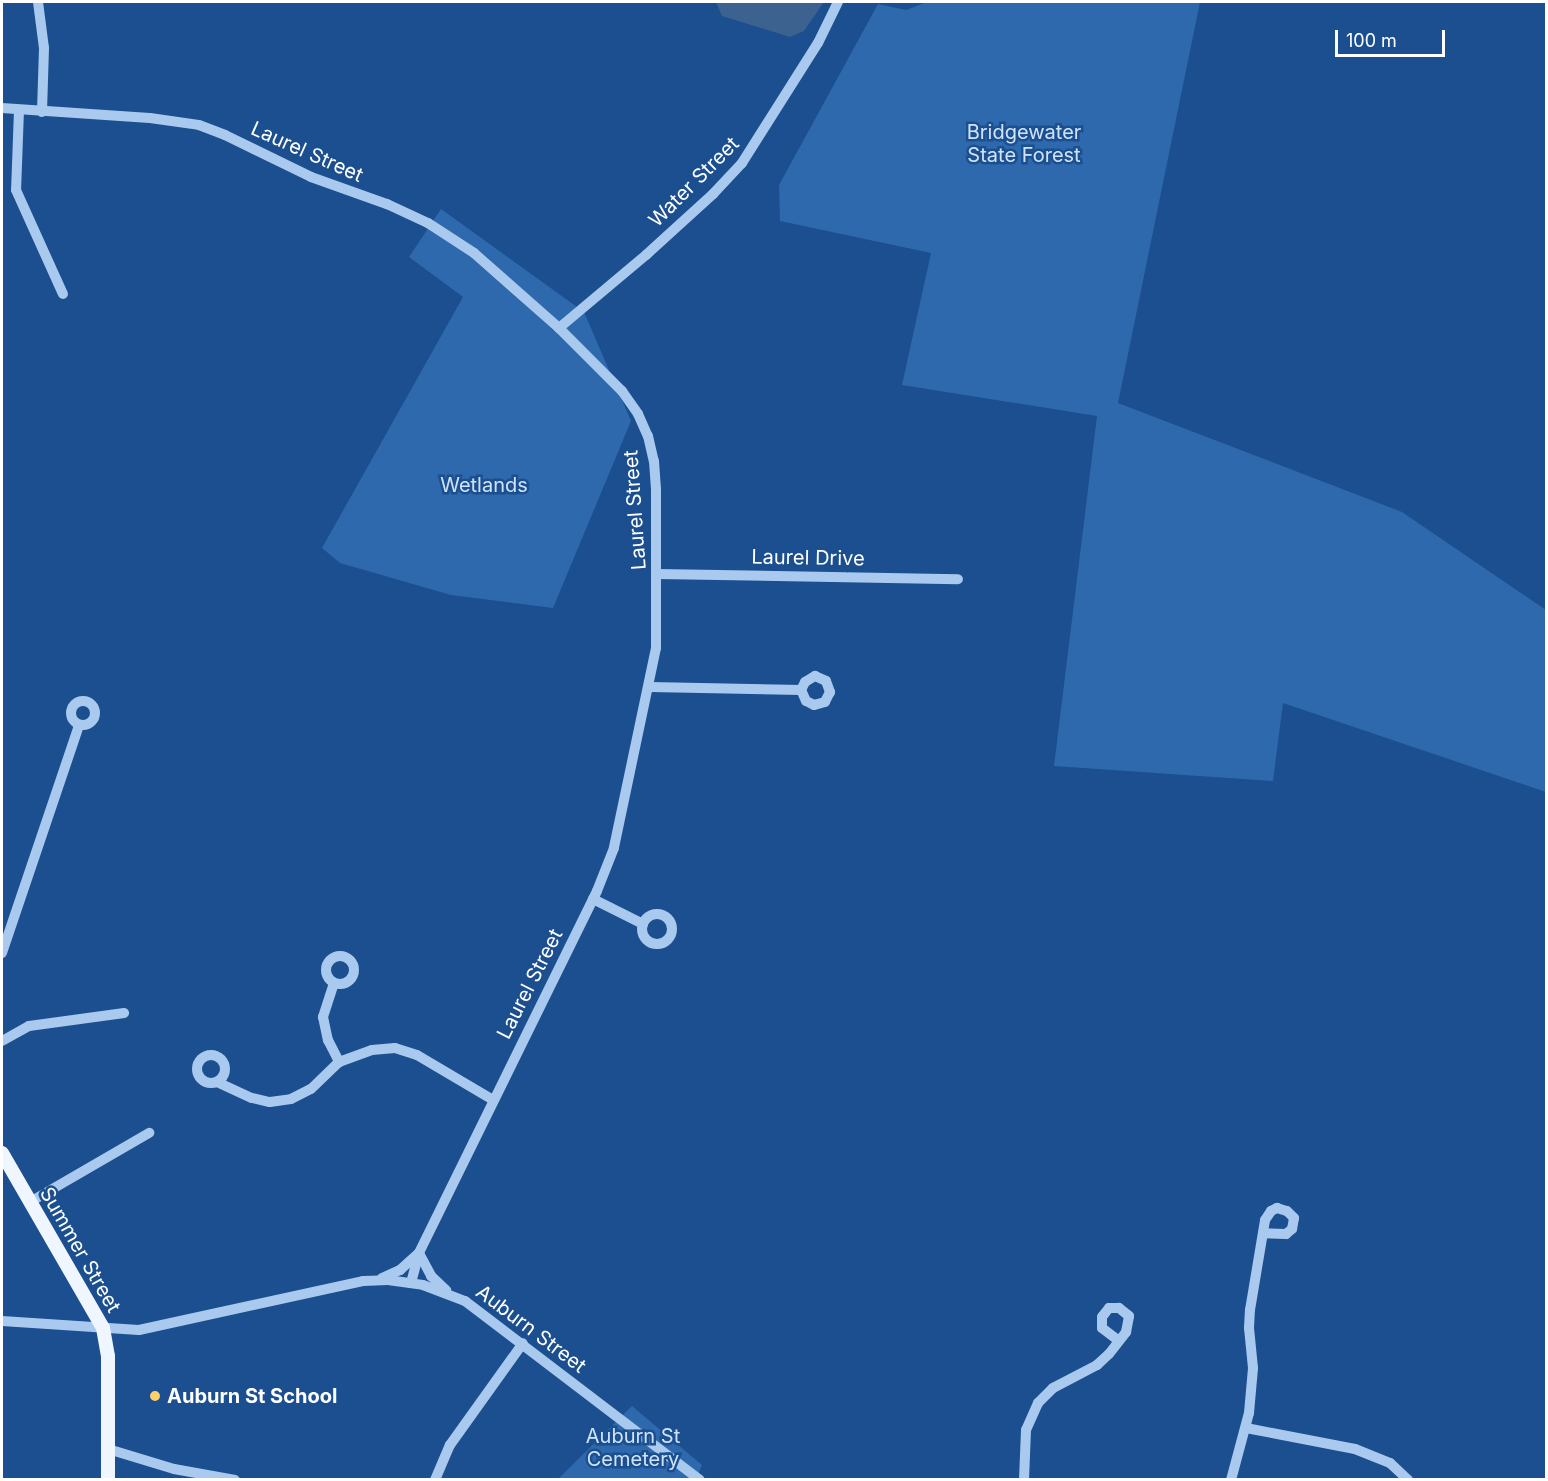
<!DOCTYPE html>
<html>
<head>
<meta charset="utf-8">
<style>
  body { margin:0 }
  #map { position:relative; width:1548px; height:1481px; overflow:hidden; background:#1b4f8f; font-family:Inter,sans-serif }
  div>[style] { position:absolute }
  [style*='--x'] { left:calc(var(--x)*1px); top:calc(var(--y)*1px); width:calc(var(--w)*1px); rotate:calc(var(--a)*1deg) }
  .green>* { inset:0; background:#2e69ad }
  .water>* { inset:0; background:#3c6290 }
  .minor>* { height:10px; margin:-5px; padding:0 5px; transform-origin:5px; border-radius:5px; background:#a9c9ee }
  .minor>.ring { margin:-5px; padding:0; box-sizing:content-box; background:none; border:10px solid #a9c9ee; border-radius:50% }
  .major>* { height:14px; margin:-7px; padding:0 7px; transform-origin:7px; border-radius:7px; background:#f0f6ff }
  .dots>* { width:16px; height:16px; translate:-50% -50%; box-sizing:border-box; border:3px solid #1b4f8f; border-radius:50% }
  span { translate:-50% -50%; white-space:nowrap; text-align:center; line-height:1.15; -webkit-text-stroke:5px #1b4f8f; paint-order:stroke }
  .park-label { font-size:20px; color:#cfe3fa }
  .street-label { font-size:20px; color:#fff }
  .poi-label { font-size:20px; color:#fff; font-weight:700 }
  .left { translate:0 -50%; text-align:left }
  .frame { position:absolute; inset:0; border:3px solid #fff; pointer-events:none }
  .scale { position:absolute; left:1335px; top:30px; width:110px; height:27px; box-sizing:border-box; border:3px solid #fff; border-top:0; padding-left:8px; font-size:18px; line-height:21px; white-space:nowrap; color:#fff; -webkit-text-stroke:4px #1b4f8f; paint-order:stroke }
</style>
</head>
<body>
<div id="map">
  <div class="green">
    <div style="clip-path:polygon(927px 2px,1200px 2px,1118px 403px,1402px 512px,1546px 610px,1546px 792px,1283px 703px,1273px 781px,1054px 766px,1097px 416px,902px 385px,931px 253px,780px 221px,779px 185px,878px 4px,906px 10px)"></div>
    <div style="clip-path:polygon(441px 209px,584px 312px,631px 421px,553px 608px,451px 595px,340px 563px,322px 548px,463px 297px,409px 257px)"></div>
    <div style="clip-path:polygon(632px 1406px,702px 1465px,696px 1479px,557px 1480px)"></div>
  </div>
  <div class="water">
    <div style="clip-path:polygon(716px 2px,824px 2px,804px 31px,790px 37px,722px 16px)"></div>
  </div>
  <div class="minor">
    <div style="--x:38;--y:2;--w:46;--a:82.6"></div>
    <div style="--x:44;--y:48;--w:64;--a:91.8"></div>
    <div style="--x:2;--y:108;--w:148;--a:3.9"></div>
    <div style="--x:150;--y:118;--w:49;--a:8.1"></div>
    <div style="--x:199;--y:125;--w:28;--a:21"></div>
    <div style="--x:225;--y:135;--w:96;--a:26"></div>
    <div style="--x:311;--y:177;--w:81;--a:19.6"></div>
    <div style="--x:387;--y:204;--w:45;--a:24.9"></div>
    <div style="--x:428;--y:223;--w:55;--a:33.1"></div>
    <div style="--x:474;--y:253;--w:113;--a:41.4"></div>
    <div style="--x:559;--y:328;--w:89;--a:45"></div>
    <div style="--x:622;--y:391;--w:28;--a:55"></div>
    <div style="--x:638;--y:414;--w:24;--a:66"></div>
    <div style="--x:648;--y:436;--w:26;--a:77"></div>
    <div style="--x:654;--y:461;--w:28;--a:86"></div>
    <div style="--x:656;--y:489;--w:159;--a:90"></div>
    <div style="--x:656;--y:648;--w:204;--a:101.9"></div>
    <div style="--x:614;--y:848;--w:46;--a:111.6"></div>
    <div style="--x:597;--y:891;--w:403;--a:116.2"></div>
    <div style="--x:419;--y:1253;--w:31;--a:105"></div>
    <div style="--x:19;--y:110;--w:80;--a:92.1"></div>
    <div style="--x:16;--y:190;--w:114;--a:65.7"></div>
    <div style="--x:559;--y:328;--w:114;--a:-40"></div>
    <div style="--x:646;--y:255;--w:91;--a:-42.3"></div>
    <div style="--x:713;--y:194;--w:42;--a:-46.9"></div>
    <div style="--x:742;--y:163;--w:142;--a:-57.7"></div>
    <div style="--x:818;--y:43;--w:46;--a:-64"></div>
    <div style="--x:657;--y:574;--w:301;--a:1"></div>
    <div style="--x:650;--y:687;--w:151;--a:1.1"></div>
    <div style="--x:801;--y:690;--w:9;--a:-63"></div>
    <div style="--x:805;--y:682;--w:12;--a:-31"></div>
    <div style="--x:815;--y:676;--w:12;--a:24"></div>
    <div style="--x:826;--y:681;--w:12;--a:70"></div>
    <div style="--x:830;--y:692;--w:11;--a:117"></div>
    <div style="--x:825;--y:702;--w:11;--a:165"></div>
    <div style="--x:814;--y:705;--w:9;--a:-153"></div>
    <div style="--x:806;--y:701;--w:12;--a:-114"></div>
    <div class="ring" style="left:71px;top:701px;width:14px;height:14px"></div>
    <div style="--x:593;--y:899;--w:56;--a:26.6"></div>
    <div class="ring" style="left:642px;top:914px;width:20px;height:20px"></div>
    <div style="--x:2;--y:953;--w:241;--a:-71.3"></div>
    <div class="ring" style="left:326px;top:956px;width:18px;height:18px"></div>
    <div style="--x:334;--y:983;--w:36;--a:108"></div>
    <div style="--x:323;--y:1017;--w:24;--a:78"></div>
    <div style="--x:328;--y:1040;--w:25;--a:63"></div>
    <div style="--x:2;--y:1041;--w:31;--a:-29"></div>
    <div style="--x:29;--y:1026;--w:96;--a:-7.8"></div>
    <div class="ring" style="left:197px;top:1055px;width:18px;height:18px"></div>
    <div style="--x:217;--y:1082;--w:38;--a:25"></div>
    <div style="--x:252;--y:1098;--w:18;--a:13"></div>
    <div style="--x:270;--y:1102;--w:21;--a:-8"></div>
    <div style="--x:291;--y:1099;--w:22;--a:-27"></div>
    <div style="--x:311;--y:1089;--w:39;--a:-44"></div>
    <div style="--x:339;--y:1062;--w:35;--a:-20"></div>
    <div style="--x:372;--y:1050;--w:23;--a:-5"></div>
    <div style="--x:395;--y:1048;--w:23;--a:18"></div>
    <div style="--x:417;--y:1055;--w:88;--a:30.6"></div>
    <div style="--x:30;--y:1202;--w:138;--a:-30.1"></div>
    <div style="--x:382;--y:1278;--w:20;--a:-24"></div>
    <div style="--x:400;--y:1270;--w:25;--a:-42"></div>
    <div style="--x:419;--y:1253;--w:26;--a:62"></div>
    <div style="--x:431;--y:1276;--w:21;--a:43"></div>
    <div style="--x:2;--y:1321;--w:137;--a:3.8"></div>
    <div style="--x:139;--y:1330;--w:229;--a:-12.3"></div>
    <div style="--x:363;--y:1281;--w:25;--a:-2"></div>
    <div style="--x:388;--y:1280;--w:35;--a:8"></div>
    <div style="--x:423;--y:1285;--w:45;--a:20.9"></div>
    <div style="--x:465;--y:1301;--w:295;--a:37.3"></div>
    <div style="--x:1246;--y:1428;--w:111;--a:10.9"></div>
    <div style="--x:1355;--y:1449;--w:38;--a:22"></div>
    <div style="--x:1390;--y:1463;--w:25;--a:43"></div>
    <div style="--x:108;--y:1449;--w:69;--a:16.9"></div>
    <div style="--x:174;--y:1469;--w:62;--a:10.2"></div>
    <div style="--x:435;--y:1480;--w:38;--a:-67"></div>
    <div style="--x:450;--y:1445;--w:125;--a:-54.4"></div>
    <div style="--x:1024;--y:1480;--w:50;--a:-87.7"></div>
    <div style="--x:1026;--y:1430;--w:30;--a:-66"></div>
    <div style="--x:1038;--y:1403;--w:21;--a:-45"></div>
    <div style="--x:1053;--y:1388;--w:50;--a:-27.6"></div>
    <div style="--x:1097;--y:1365;--w:16;--a:-43"></div>
    <div style="--x:1109;--y:1354;--w:28;--a:-52"></div>
    <div style="--x:1126;--y:1332;--w:16;--a:-79"></div>
    <div style="--x:1129;--y:1316;--w:13;--a:-141"></div>
    <div style="--x:1119;--y:1308;--w:10;--a:180"></div>
    <div style="--x:1109;--y:1308;--w:11;--a:128"></div>
    <div style="--x:1102;--y:1317;--w:11;--a:90"></div>
    <div style="--x:1102;--y:1328;--w:21;--a:37"></div>
    <div style="--x:1231;--y:1480;--w:69;--a:-75"></div>
    <div style="--x:1249;--y:1413;--w:45;--a:-84.9"></div>
    <div style="--x:1253;--y:1368;--w:40;--a:-95.7"></div>
    <div style="--x:1249;--y:1328;--w:18;--a:-87"></div>
    <div style="--x:1250;--y:1310;--w:91;--a:-80.5"></div>
    <div style="--x:1265;--y:1220;--w:11;--a:-56"></div>
    <div style="--x:1271;--y:1211;--w:7;--a:-27"></div>
    <div style="--x:1277;--y:1208;--w:10;--a:17"></div>
    <div style="--x:1287;--y:1211;--w:10;--a:45"></div>
    <div style="--x:1294;--y:1218;--w:11;--a:100"></div>
    <div style="--x:1292;--y:1229;--w:8;--a:140"></div>
    <div style="--x:1286;--y:1234;--w:23;--a:-178"></div>
  </div>
  <div class="major">
    <div style="--x:2;--y:1153;--w:202;--a:60"></div>
    <div style="--x:103;--y:1328;--w:28;--a:80"></div>
    <div style="--x:108;--y:1356;--w:124;--a:90"></div>
  </div>
  <div class="dots">
    <div style="left:155px;top:1396px;background:#ffd166"></div>
  </div>
  <div class="park-label">
    <span style="left:1024px;top:144px">Bridgewater<br>State Forest</span>
    <span style="left:484px;top:485px">Wetlands</span>
    <span style="left:633px;top:1448px">Auburn St<br>Cemetery</span>
  </div>
  <div class="street-label">
    <span style="left:307px;top:152px;rotate:24deg">Laurel Street</span>
    <span style="left:694px;top:182px;rotate:-45deg">Water Street</span>
    <span style="left:635px;top:510px;rotate:-94deg">Laurel Street</span>
    <span style="left:808px;top:558px;rotate:1deg">Laurel Drive</span>
    <span style="left:530px;top:984px;rotate:-63deg">Laurel Street</span>
    <span style="left:80px;top:1250px;rotate:60deg">Summer Street</span>
    <span style="left:531px;top:1329px;rotate:37deg">Auburn Street</span>
  </div>
  <div class="poi-label">
    <span class="left" style="left:167px;top:1396px">Auburn St School</span>
  </div>
  <div class="frame"></div>
  <div class="scale">100 m</div>
</div>
</body>
</html>
